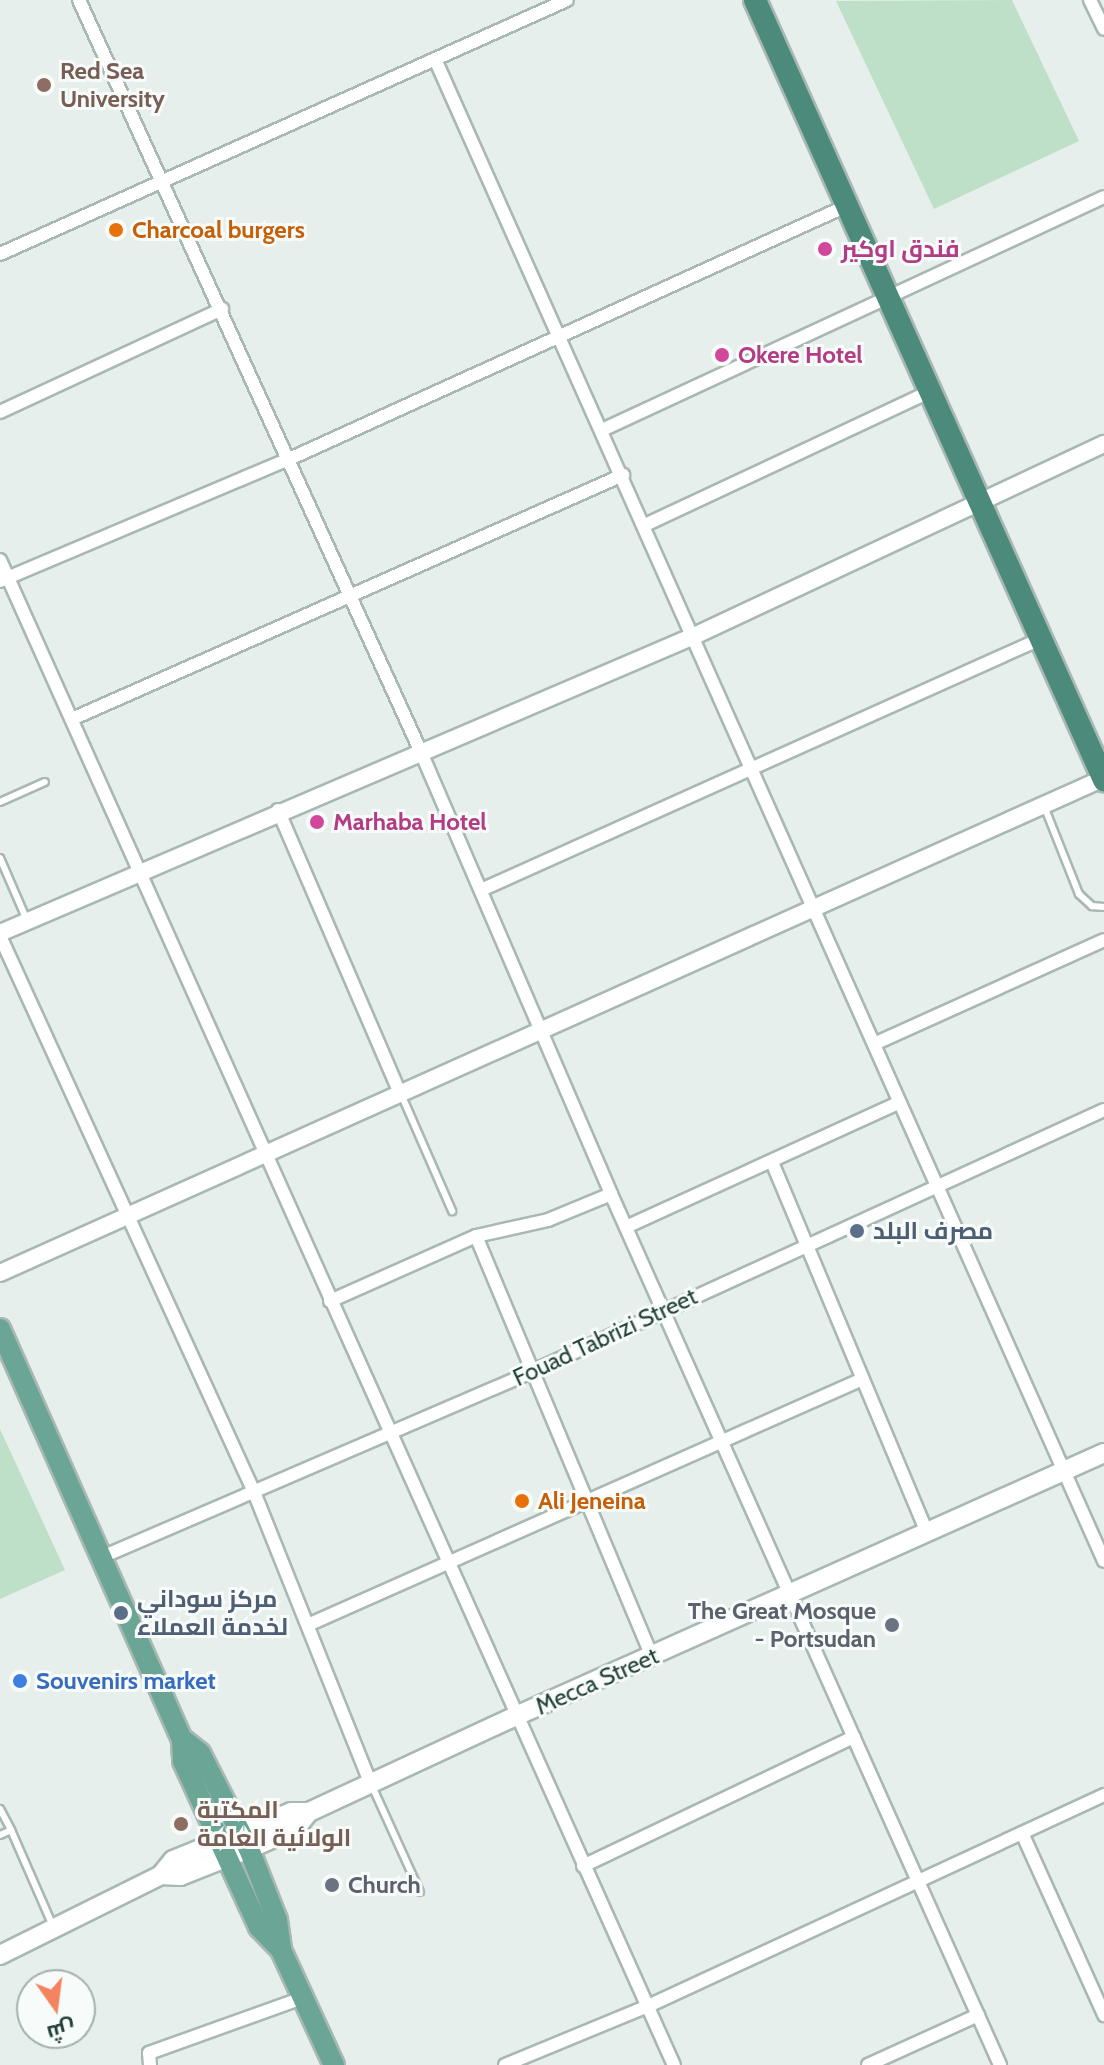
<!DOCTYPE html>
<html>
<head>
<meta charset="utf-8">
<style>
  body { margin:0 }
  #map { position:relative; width:1104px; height:2065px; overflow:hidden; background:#e6efeb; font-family:Cabin,Cairo,sans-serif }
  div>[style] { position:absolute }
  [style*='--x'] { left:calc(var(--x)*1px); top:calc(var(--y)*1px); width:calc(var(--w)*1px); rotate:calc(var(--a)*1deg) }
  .green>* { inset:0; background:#bfe0c8 }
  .roads { filter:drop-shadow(2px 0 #a8b8b2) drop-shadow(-2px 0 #a8b8b2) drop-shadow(0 2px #a8b8b2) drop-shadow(0 -2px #a8b8b2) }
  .service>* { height:6px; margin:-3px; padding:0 3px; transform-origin:3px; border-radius:3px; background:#fff }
  .minor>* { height:12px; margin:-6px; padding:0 6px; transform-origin:6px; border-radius:6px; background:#fff }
  .tertiary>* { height:16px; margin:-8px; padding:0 8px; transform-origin:8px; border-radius:8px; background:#fff }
  .secondary>* { height:18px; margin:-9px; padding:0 9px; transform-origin:9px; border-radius:9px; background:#fff }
  .primary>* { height:20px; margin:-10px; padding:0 10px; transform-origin:10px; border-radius:10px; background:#6aa596 }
  .trunk>* { height:22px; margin:-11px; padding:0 11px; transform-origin:11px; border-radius:11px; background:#4c8a7c }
  .dots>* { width:22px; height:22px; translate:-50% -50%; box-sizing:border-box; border:4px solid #f7fbf9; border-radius:50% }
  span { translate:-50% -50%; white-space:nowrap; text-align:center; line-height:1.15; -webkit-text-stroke:6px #f7fbf9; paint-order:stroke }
  .education-label { font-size:24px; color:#785e54; font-weight:700 }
  .left { translate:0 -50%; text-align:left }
  .food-label { font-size:24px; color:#c56008; font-weight:700 }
  .hotel-label { font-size:24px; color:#b23c85; font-weight:700 }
  .service-label { font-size:24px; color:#4e5e75; font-weight:700 }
  .street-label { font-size:24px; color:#24423a }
  .worship-label { font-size:24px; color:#5b616d; font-weight:700 }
  .right { translate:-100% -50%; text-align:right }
  .shop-label { font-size:24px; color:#366cbe; font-weight:700 }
  .north { position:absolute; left:16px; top:1969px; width:80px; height:80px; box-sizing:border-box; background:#f7fbf9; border:2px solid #a3b1ad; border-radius:50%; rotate:166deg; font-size:22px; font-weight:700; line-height:32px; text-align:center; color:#24423a }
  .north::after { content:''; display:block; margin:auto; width:28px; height:36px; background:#f4845f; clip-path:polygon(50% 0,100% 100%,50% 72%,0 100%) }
</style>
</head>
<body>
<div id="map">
  <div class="green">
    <div style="clip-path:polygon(1012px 0,1079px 141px,934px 209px,836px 1px)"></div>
    <div style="clip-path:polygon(0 1429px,65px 1570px,0 1599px)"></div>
  </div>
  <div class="roads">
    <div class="service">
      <div style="--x:0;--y:802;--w:49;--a:-24"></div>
      <div style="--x:1044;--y:806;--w:95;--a:68.3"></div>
      <div style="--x:1079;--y:894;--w:18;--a:43"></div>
      <div style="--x:1092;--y:906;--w:12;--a:5"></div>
      <div style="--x:0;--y:858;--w:65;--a:66.6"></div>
      <div style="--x:401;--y:1094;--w:128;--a:66.4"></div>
      <div style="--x:372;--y:1786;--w:116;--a:65.6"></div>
      <div style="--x:0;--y:1809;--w:24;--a:62"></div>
      <div style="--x:0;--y:1835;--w:12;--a:-24"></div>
      <div style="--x:11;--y:1830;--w:105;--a:66.4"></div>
    </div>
    <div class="minor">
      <div style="--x:79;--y:0;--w:824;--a:65.55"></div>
      <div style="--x:420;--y:750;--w:483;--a:66.7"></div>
      <div style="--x:611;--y:1194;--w:954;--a:65.93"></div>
      <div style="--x:1090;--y:0;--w:32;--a:64"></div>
      <div style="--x:435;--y:59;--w:1644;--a:65.99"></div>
      <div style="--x:0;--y:254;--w:621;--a:-24.13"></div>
      <div style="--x:0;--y:412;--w:245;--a:-24.9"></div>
      <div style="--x:602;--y:430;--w:553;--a:-24.9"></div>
      <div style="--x:645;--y:525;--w:314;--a:-25.1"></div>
      <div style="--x:0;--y:560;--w:1649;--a:65.88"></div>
      <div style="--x:0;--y:581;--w:311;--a:-22.9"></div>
      <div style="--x:287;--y:460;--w:612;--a:-24.43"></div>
      <div style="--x:72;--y:719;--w:603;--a:-23.89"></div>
      <div style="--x:278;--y:810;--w:308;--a:66.7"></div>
      <div style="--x:481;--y:890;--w:613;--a:-24.18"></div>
      <div style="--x:0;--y:936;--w:611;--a:65.45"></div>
      <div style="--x:254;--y:1492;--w:315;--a:68.2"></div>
      <div style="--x:874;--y:1044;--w:252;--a:-24.3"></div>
      <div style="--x:772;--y:1162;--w:401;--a:67.3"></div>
      <div style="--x:626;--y:1227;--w:299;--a:-24.5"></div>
      <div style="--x:476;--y:1236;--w:456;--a:67.3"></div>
      <div style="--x:330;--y:1301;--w:160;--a:-24"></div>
      <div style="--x:476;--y:1236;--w:74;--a:-12.5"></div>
      <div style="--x:548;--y:1220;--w:68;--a:-22.4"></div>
      <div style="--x:102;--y:1557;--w:467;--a:-23.3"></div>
      <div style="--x:531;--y:1372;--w:630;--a:-24.57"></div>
      <div style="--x:310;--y:1624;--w:602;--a:-23.92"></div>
      <div style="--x:1022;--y:1833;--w:200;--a:65.7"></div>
      <div style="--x:583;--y:1866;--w:300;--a:-25.5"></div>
      <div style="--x:150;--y:2065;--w:12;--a:-95"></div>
      <div style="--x:149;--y:2053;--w:164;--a:-19.7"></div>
      <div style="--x:505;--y:2065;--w:152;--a:-22.4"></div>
      <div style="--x:646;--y:2007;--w:505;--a:-24.84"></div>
      <div style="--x:868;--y:2065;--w:121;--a:-24.4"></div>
    </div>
    <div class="tertiary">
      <div style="--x:0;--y:933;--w:755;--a:-23.17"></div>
      <div style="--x:694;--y:636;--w:453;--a:-25.1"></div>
      <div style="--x:0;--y:1273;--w:1210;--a:-24.15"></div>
    </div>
    <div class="secondary">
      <div style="--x:161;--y:1875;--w:19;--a:3"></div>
      <div style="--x:180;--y:1876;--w:74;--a:-21.4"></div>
      <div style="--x:249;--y:1849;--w:51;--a:-24.1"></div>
      <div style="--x:296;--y:1828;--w:21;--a:-51"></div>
      <div style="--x:309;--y:1812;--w:228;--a:-24.9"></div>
      <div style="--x:516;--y:1716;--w:644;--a:-24.1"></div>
      <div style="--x:0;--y:1955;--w:180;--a:-26.4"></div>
      <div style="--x:161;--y:1875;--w:19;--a:-51"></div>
      <div style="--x:173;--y:1860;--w:127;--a:-22.1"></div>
      <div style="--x:291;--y:1812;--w:18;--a:0"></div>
    </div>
    <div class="primary">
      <div style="--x:0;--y:1329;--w:449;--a:66.1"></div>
      <div style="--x:182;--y:1739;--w:22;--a:87"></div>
      <div style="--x:183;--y:1761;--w:183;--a:65.4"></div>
      <div style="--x:259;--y:1927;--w:32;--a:46"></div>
      <div style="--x:182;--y:1739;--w:23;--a:38"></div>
      <div style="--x:200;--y:1753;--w:108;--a:63"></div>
      <div style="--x:249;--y:1849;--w:76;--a:68.5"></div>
      <div style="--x:277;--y:1920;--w:30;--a:82"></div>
      <div style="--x:281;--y:1950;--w:127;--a:65.3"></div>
    </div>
    <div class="trunk">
      <div style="--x:755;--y:0;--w:855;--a:65.89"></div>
    </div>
  </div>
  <div class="dots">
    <div style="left:44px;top:85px;background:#8d6e63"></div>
    <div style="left:116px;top:230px;background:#e8710a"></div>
    <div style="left:825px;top:249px;background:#d1479c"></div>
    <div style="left:722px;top:355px;background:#d1479c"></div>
    <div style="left:317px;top:822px;background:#d1479c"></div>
    <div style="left:857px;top:1231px;background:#5c6f8a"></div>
    <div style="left:522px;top:1501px;background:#e8710a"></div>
    <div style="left:121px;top:1613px;background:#5c6f8a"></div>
    <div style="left:892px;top:1625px;background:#6b7280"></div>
    <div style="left:20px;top:1681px;background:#3f7fe0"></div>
    <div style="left:181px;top:1824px;background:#8d6e63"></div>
    <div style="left:332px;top:1885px;background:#6b7280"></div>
  </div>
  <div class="education-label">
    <span class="left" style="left:60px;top:85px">Red Sea<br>University</span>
    <span class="left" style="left:197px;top:1824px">المكتبة<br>الولائية العامة</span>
  </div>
  <div class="food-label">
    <span class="left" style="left:132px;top:230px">Charcoal burgers</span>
    <span class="left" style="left:538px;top:1501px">Ali Jeneina</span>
  </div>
  <div class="hotel-label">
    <span class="left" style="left:841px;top:249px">فندق اوكير</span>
    <span class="left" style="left:738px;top:355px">Okere Hotel</span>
    <span class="left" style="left:333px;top:822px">Marhaba Hotel</span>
  </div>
  <div class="service-label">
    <span class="left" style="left:873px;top:1231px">مصرف البلد</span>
    <span class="left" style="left:137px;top:1613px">مركز سوداني<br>لخدمة العملاء</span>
  </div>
  <div class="street-label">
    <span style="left:605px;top:1337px;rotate:-25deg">Fouad Tabrizi Street</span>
    <span style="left:597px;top:1681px;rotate:-24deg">Mecca Street</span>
  </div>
  <div class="worship-label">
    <span class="right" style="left:876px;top:1625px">The Great Mosque<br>- Portsudan</span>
    <span class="left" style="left:348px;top:1885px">Church</span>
  </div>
  <div class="shop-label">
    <span class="left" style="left:36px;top:1681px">Souvenirs market</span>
  </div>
  <div class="north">ش</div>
</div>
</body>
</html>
